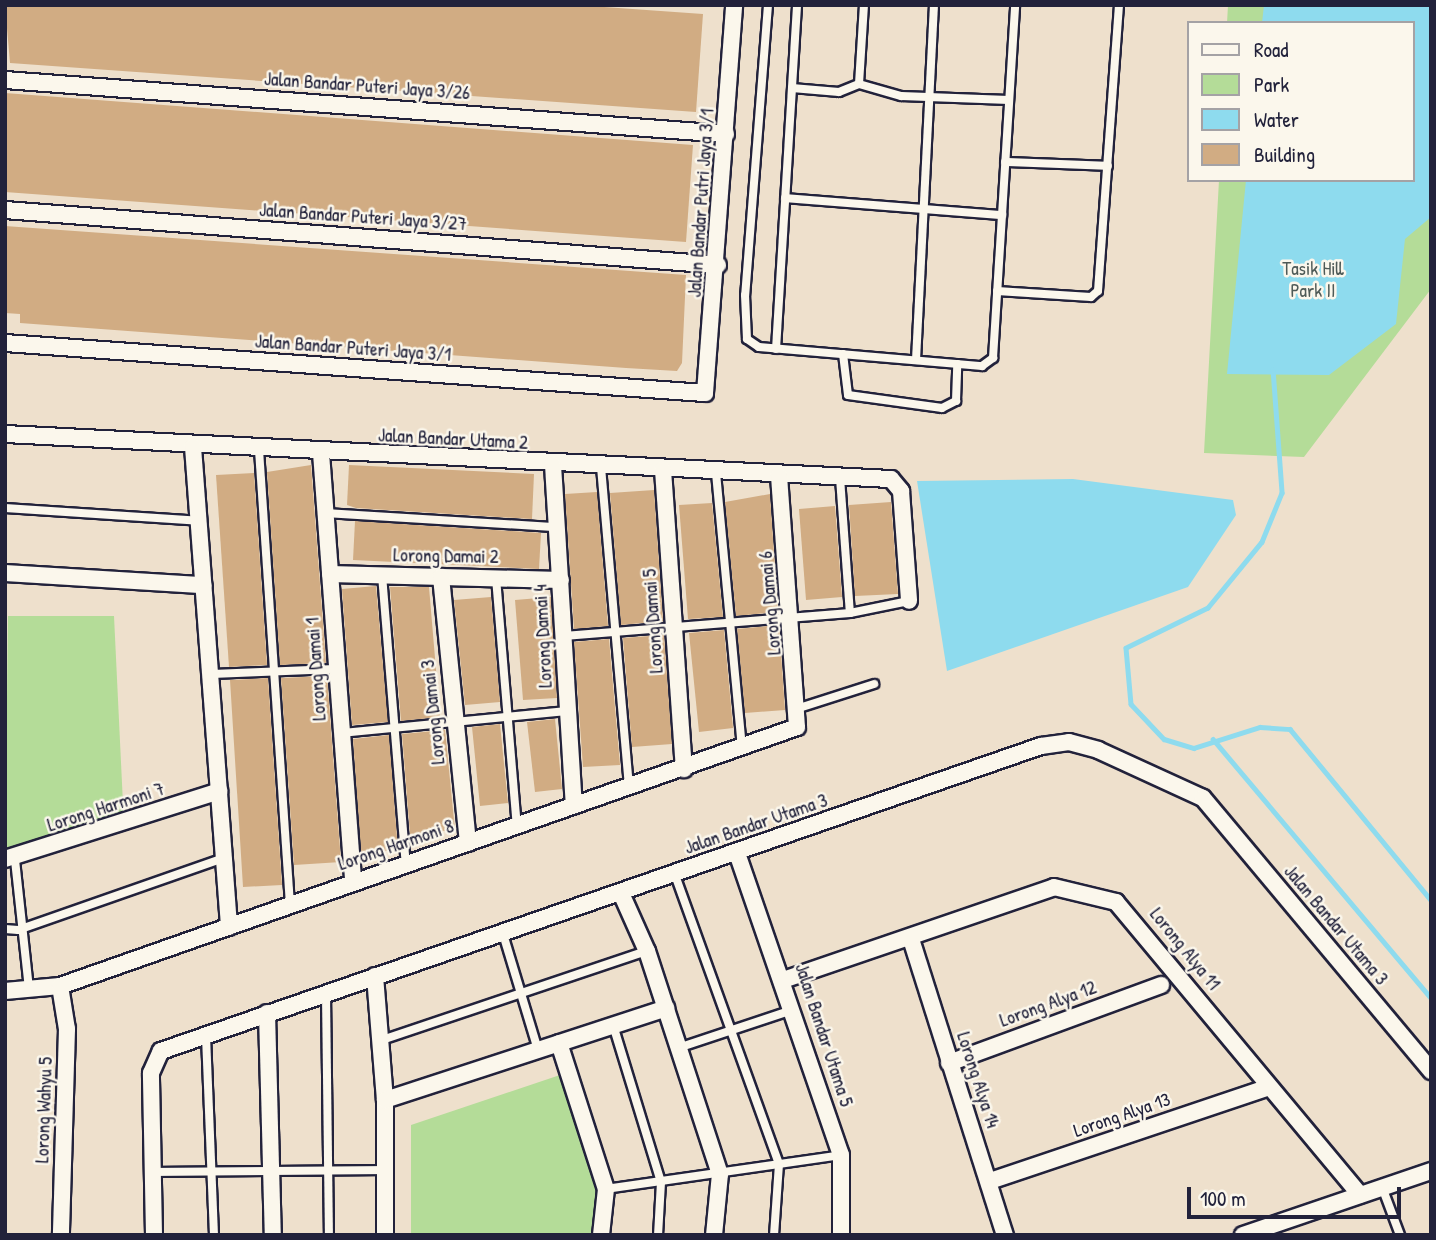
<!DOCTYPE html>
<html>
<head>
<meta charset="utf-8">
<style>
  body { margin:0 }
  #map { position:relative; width:1436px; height:1240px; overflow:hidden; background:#eee0cc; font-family:"Patrick Hand",sans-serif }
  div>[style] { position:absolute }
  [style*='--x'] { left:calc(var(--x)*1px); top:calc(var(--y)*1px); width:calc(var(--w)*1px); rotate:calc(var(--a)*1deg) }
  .green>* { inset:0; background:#b4dc98 }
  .water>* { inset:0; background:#8edbee }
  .stream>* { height:4.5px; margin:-2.25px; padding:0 2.25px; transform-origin:2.25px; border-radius:2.25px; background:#8edbee }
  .building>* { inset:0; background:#d1ac83 }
  .roads { filter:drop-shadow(2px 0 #22223b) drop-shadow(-2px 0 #22223b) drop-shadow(0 2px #22223b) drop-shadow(0 -2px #22223b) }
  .lane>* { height:8px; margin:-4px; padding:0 4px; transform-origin:4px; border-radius:4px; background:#fbf7ec }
  .street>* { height:16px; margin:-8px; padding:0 8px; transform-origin:8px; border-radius:8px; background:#fbf7ec }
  span { translate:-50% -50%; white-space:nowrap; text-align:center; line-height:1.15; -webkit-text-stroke:5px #fbf7ec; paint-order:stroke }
  .street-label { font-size:19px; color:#22223b }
  .park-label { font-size:19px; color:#4e5a57 }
  .frame { position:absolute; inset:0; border:7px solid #22223b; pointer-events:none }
  .legend { position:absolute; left:1187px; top:21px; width:228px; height:161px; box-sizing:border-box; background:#fbf7ec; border:2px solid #a4a2a5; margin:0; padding:9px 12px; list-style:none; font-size:21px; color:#22223b }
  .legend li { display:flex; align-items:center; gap:14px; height:35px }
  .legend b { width:35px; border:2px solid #a4a2a5 }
  .scale { position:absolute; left:1187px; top:1187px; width:214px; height:32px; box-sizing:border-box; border:4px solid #22223b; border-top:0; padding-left:9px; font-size:21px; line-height:24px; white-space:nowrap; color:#22223b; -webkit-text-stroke:5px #fbf7ec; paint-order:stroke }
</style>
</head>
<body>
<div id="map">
  <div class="green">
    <div style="clip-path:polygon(1228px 5px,1431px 5px,1431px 289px,1304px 457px,1204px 453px,1219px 180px,1413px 180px,1413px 23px,1227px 23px)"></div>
    <div style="clip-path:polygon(8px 616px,114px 616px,124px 825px,5px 862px)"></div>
    <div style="clip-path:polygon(560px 1075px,602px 1204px,599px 1235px,411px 1235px,411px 1125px)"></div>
  </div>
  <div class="water">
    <div style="clip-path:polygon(1264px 5px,1431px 5px,1431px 217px,1405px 239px,1396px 324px,1329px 375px,1227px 374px,1246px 180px,1413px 180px,1413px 23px,1262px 23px)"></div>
    <div style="clip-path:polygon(1073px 479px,1233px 500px,1236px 515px,1188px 587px,947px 671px,917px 481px)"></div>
  </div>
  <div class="stream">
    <div style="--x:1273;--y:369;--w:124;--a:85.8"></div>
    <div style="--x:1282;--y:493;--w:53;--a:112.2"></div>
    <div style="--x:1262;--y:542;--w:85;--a:129.3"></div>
    <div style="--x:1208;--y:608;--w:91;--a:154"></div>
    <div style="--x:1126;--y:648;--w:56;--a:84.9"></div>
    <div style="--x:1131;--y:704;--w:48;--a:46.7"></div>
    <div style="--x:1164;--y:739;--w:31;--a:17"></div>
    <div style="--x:1194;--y:748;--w:69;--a:-17.7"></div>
    <div style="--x:1260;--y:727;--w:30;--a:4"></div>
    <div style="--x:1290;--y:729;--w:222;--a:50.5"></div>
    <div style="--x:1213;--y:739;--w:339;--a:49.9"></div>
  </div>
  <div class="building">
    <div style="clip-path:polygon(5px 5px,576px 5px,703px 14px,696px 112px,10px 63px)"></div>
    <div style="clip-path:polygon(5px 93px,693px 145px,686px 242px,5px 192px)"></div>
    <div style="clip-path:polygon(5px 226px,686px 275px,682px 363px,677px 371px,626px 368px,20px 323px,20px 314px,5px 313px)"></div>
    <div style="clip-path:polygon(311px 465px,326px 663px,280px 665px,267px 472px)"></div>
    <div style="clip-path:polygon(349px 465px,534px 474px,532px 519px,356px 508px,347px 505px)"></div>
    <div style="clip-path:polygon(254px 473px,267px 665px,229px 667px,216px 475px)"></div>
    <div style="clip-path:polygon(654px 490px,663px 621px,621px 625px,610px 493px)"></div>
    <div style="clip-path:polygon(597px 492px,608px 626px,574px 629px,565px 494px)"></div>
    <div style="clip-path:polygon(770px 494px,778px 612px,736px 616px,725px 502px)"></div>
    <div style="clip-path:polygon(891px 502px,898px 594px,855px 596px,849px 505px)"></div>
    <div style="clip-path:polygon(712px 503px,723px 617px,688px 619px,679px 505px)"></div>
    <div style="clip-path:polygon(835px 506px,842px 597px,806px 600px,799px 509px)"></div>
    <div style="clip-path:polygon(355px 521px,541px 533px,539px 569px,353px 560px)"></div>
    <div style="clip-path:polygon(376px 586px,388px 722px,352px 725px,342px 589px)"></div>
    <div style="clip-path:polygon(390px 587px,429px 587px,440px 717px,401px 721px)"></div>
    <div style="clip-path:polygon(491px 597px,500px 702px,465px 705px,454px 600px)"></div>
    <div style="clip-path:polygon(551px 597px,557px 698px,523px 700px,515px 600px)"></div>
    <div style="clip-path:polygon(779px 625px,785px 710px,745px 713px,737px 629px)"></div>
    <div style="clip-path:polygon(724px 630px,733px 728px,699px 732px,689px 633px)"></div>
    <div style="clip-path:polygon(664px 635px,672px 744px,632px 747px,623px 638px)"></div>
    <div style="clip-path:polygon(609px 639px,620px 765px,583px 767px,574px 642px)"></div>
    <div style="clip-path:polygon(327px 676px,341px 862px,294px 865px,281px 678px)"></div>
    <div style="clip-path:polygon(268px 678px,282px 885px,243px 887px,230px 680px)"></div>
    <div style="clip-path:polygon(555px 719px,562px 789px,535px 792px,527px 722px)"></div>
    <div style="clip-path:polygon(500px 724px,508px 803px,480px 806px,472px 727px)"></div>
    <div style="clip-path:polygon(445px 730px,455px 830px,410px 834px,402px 734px)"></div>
    <div style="clip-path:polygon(389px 735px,398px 850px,361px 853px,353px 739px)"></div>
  </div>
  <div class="roads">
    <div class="lane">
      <div style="--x:768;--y:5;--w:291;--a:94.5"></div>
      <div style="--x:745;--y:295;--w:44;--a:87.4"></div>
      <div style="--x:747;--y:339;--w:14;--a:34"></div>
      <div style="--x:759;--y:347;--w:224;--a:4.9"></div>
      <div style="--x:982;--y:366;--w:14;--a:-36"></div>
      <div style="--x:993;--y:358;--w:354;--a:-86.4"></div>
      <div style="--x:859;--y:84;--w:79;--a:-86.4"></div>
      <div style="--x:792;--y:88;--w:47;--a:4.9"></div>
      <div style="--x:839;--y:92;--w:22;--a:-22"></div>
      <div style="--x:859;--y:84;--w:44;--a:15.9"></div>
      <div style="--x:901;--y:96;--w:108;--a:2.1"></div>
      <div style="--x:1005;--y:162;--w:103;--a:2.2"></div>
      <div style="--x:785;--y:198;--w:218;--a:4.5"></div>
      <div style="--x:997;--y:291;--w:94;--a:3.7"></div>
      <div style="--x:1091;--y:297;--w:9;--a:-41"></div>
      <div style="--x:1098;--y:291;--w:287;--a:-85.8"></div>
      <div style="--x:776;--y:349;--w:345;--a:-86.5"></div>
      <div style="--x:843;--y:354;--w:41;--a:83"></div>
      <div style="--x:848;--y:395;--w:95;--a:7.9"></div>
      <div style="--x:942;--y:408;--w:16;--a:-27"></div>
      <div style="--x:956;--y:401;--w:37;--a:-88"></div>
      <div style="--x:916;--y:360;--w:355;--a:-87.1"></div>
      <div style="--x:259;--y:450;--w:455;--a:86.1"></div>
      <div style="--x:601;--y:467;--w:321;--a:85"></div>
      <div style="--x:716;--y:473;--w:277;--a:84.6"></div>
      <div style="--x:840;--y:478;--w:135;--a:85.8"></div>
      <div style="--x:5;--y:508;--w:194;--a:3.8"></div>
      <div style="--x:325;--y:513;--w:232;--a:3.5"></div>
      <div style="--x:382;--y:575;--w:290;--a:85.3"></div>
      <div style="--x:496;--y:578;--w:249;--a:85.2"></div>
      <div style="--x:564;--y:636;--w:287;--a:-4.6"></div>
      <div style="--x:850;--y:613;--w:60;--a:-11.5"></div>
      <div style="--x:210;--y:674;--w:127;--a:-2.3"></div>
      <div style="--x:799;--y:708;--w:79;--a:-17.7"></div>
      <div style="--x:342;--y:733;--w:227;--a:-5.6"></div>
      <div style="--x:15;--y:860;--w:130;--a:83.8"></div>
      <div style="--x:675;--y:875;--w:307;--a:70.2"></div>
      <div style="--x:779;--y:1164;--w:71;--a:94"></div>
      <div style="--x:5;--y:929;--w:13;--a:4"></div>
      <div style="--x:18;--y:930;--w:218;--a:-19.3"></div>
      <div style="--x:503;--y:934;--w:121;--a:73.2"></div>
      <div style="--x:326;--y:994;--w:241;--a:89.3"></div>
      <div style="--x:613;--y:1025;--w:164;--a:73"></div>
      <div style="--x:661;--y:1182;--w:53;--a:93.2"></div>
      <div style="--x:206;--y:1036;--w:199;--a:87.7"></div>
      <div style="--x:382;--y:1040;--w:280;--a:-18.6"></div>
      <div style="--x:678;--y:1048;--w:120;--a:-18.4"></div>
      <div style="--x:153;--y:1172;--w:232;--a:-0.5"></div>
      <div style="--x:1382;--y:1187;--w:51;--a:69.4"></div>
      <div style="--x:606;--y:1189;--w:237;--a:-8.2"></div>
    </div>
    <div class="street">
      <div style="--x:5;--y:80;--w:723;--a:4.28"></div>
      <div style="--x:5;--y:210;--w:715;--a:4.41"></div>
      <div style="--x:5;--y:343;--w:702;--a:4.09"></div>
      <div style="--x:705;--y:393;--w:389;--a:-85.7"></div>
      <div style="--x:5;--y:434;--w:887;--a:2.91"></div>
      <div style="--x:891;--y:479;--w:16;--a:50"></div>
      <div style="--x:901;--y:491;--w:110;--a:85.8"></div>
      <div style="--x:193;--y:447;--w:481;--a:85.7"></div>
      <div style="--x:321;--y:453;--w:429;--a:85.7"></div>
      <div style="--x:553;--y:465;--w:341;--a:86.5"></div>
      <div style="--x:663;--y:470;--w:300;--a:86"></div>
      <div style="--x:5;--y:573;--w:199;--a:3.5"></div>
      <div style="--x:330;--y:574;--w:231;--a:1.5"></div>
      <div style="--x:441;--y:577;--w:267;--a:84.2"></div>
      <div style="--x:737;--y:853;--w:319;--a:71"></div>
      <div style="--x:841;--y:1155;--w:80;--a:90"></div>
      <div style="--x:5;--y:859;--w:225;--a:-17.6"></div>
      <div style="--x:621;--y:893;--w:64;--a:65.9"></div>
      <div style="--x:647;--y:951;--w:235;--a:71.9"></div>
      <div style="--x:720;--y:1174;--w:61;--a:95.6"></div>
      <div style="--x:911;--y:939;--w:311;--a:72.4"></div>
      <div style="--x:375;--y:976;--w:124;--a:85.4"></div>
      <div style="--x:385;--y:1100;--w:135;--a:90"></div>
      <div style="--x:786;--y:979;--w:283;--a:-18.9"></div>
      <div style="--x:1054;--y:887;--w:64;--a:13.6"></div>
      <div style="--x:1116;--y:902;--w:381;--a:50.2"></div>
      <div style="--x:60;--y:986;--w:44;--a:80.8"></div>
      <div style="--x:67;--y:1029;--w:206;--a:91.7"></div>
      <div style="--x:5;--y:991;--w:55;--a:-5.2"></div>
      <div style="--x:60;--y:986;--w:781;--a:-19.36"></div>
      <div style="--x:797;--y:727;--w:252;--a:-94.1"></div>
      <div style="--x:267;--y:1013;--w:222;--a:88.5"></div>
      <div style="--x:559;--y:1043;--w:153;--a:72.2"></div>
      <div style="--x:606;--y:1189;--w:46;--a:96.2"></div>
      <div style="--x:949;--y:1063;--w:226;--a:-20.2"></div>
      <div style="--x:385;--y:1100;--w:296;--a:-18.1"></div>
      <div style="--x:990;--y:1181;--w:292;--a:-18.6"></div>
      <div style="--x:154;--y:1235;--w:162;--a:-91.1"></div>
      <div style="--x:151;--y:1073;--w:24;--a:-66"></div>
      <div style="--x:161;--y:1051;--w:931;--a:-19.12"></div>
      <div style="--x:1041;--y:746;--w:28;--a:-8"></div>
      <div style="--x:1069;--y:742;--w:30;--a:15"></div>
      <div style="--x:1098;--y:750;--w:115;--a:24.6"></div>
      <div style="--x:1203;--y:798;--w:356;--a:50.1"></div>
      <div style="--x:1243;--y:1235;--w:199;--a:-18.8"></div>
    </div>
  </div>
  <div class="street-label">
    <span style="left:367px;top:86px;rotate:4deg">Jalan Bandar Puteri Jaya 3/26</span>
    <span style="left:701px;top:203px;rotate:-86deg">Jalan Bandar Putri Jaya 3/1</span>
    <span style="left:363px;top:217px;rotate:4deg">Jalan Bandar Puteri Jaya 3/27</span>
    <span style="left:353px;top:348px;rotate:4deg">Jalan Bandar Puteri Jaya 3/1</span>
    <span style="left:453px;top:439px;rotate:3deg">Jalan Bandar Utama 2</span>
    <span style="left:446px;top:556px;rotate:1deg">Lorong Damai 2</span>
    <span style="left:770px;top:603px;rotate:-95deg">Lorong Damai 6</span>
    <span style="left:653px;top:621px;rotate:-94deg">Lorong Damai 5</span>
    <span style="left:543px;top:636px;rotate:-93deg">Lorong Damai 4</span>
    <span style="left:316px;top:669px;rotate:-94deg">Lorong Damai 1</span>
    <span style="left:433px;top:712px;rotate:-96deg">Lorong Damai 3</span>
    <span style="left:106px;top:807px;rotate:-18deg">Lorong Harmoni 7</span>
    <span style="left:756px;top:824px;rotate:-19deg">Jalan Bandar Utama 3</span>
    <span style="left:396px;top:845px;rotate:-19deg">Lorong Harmoni 8</span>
    <span style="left:1336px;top:925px;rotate:50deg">Jalan Bandar Utama 3</span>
    <span style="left:1185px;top:949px;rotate:51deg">Lorong Alya 11</span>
    <span style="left:1048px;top:1004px;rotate:-20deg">Lorong Alya 12</span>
    <span style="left:824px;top:1035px;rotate:72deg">Jalan Bandar Utama 5</span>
    <span style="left:978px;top:1080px;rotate:72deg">Lorong Alya 14</span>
    <span style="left:44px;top:1110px;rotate:-88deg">Lorong Wahyu 5</span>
    <span style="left:1122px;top:1115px;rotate:-19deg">Lorong Alya 13</span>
  </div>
  <div class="park-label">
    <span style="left:1313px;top:280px">Tasik Hill<br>Park II</span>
  </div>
  <div class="frame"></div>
  <ul class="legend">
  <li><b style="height:9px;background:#fbf7ec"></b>Road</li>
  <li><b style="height:19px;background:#b4dc98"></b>Park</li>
  <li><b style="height:19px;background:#8edbee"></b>Water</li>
  <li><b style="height:19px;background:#d1ac83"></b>Building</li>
  </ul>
  <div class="scale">100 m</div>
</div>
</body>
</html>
